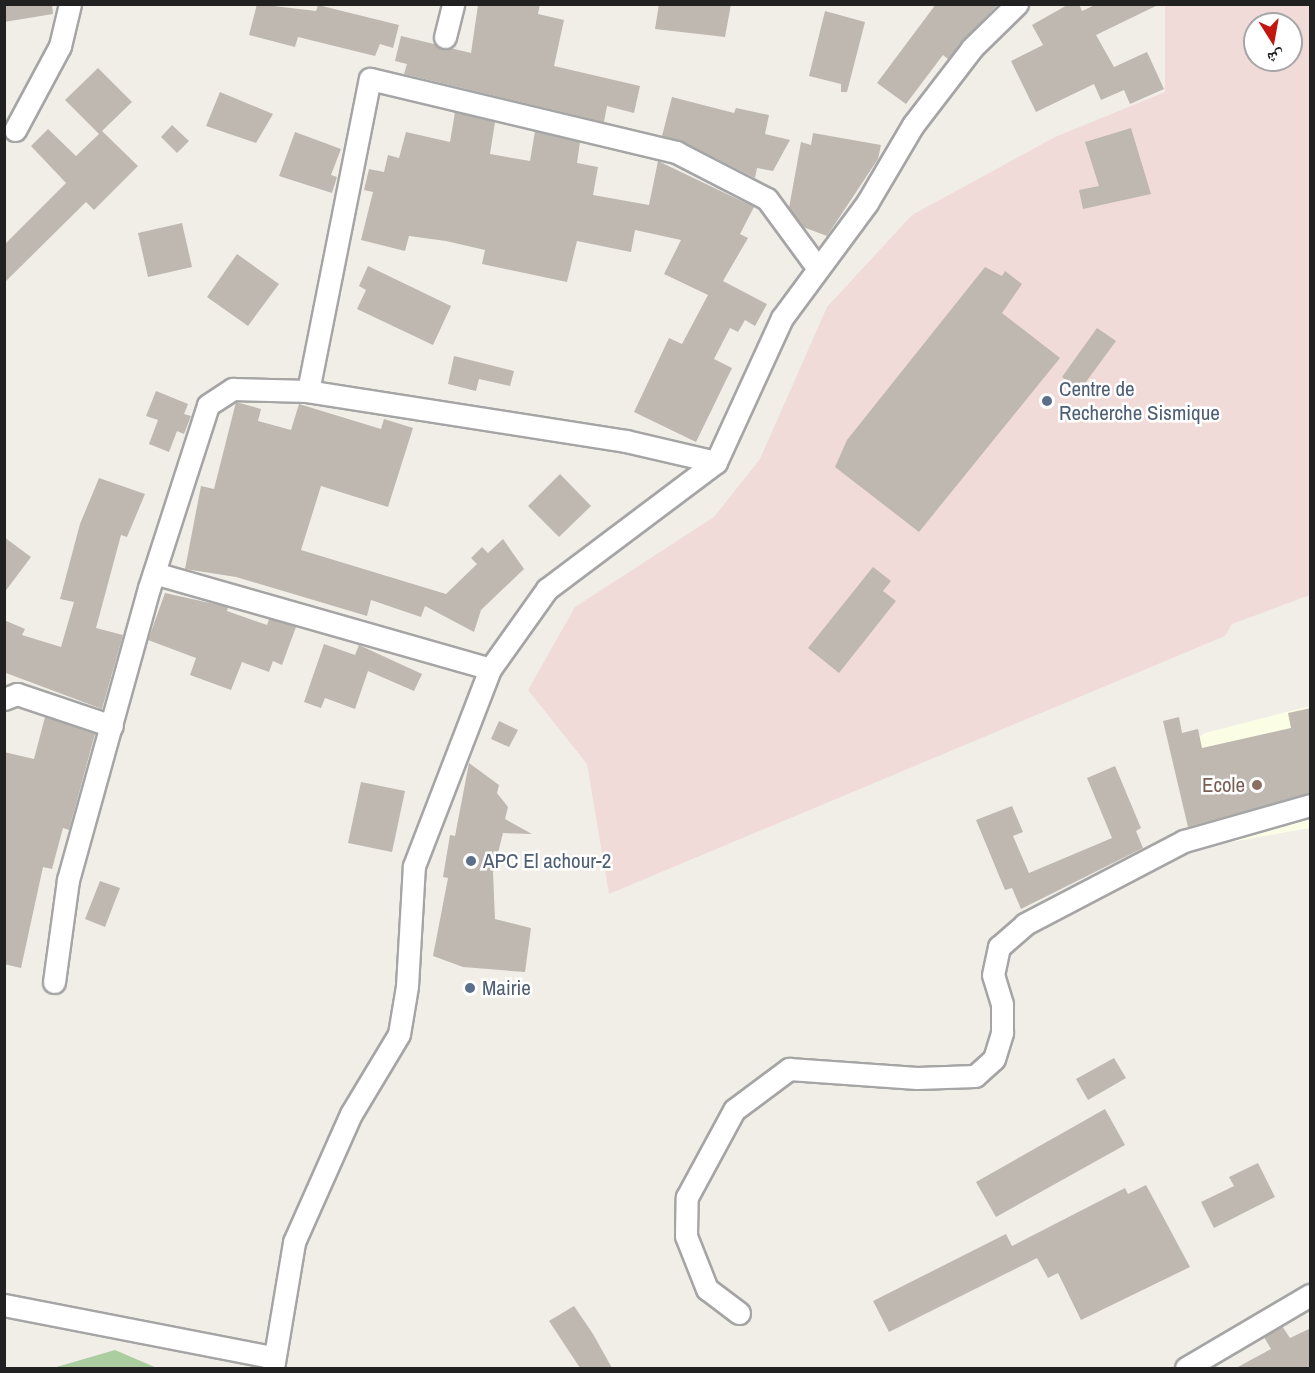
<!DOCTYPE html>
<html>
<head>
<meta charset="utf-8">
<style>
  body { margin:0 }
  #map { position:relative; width:1315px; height:1373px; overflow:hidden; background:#f1eee8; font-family:"Archivo Narrow","Noto Naskh Arabic",sans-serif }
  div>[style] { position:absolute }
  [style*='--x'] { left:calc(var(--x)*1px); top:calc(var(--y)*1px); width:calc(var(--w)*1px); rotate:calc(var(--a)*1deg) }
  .commercial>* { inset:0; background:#f0dbd9 }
  .education>* { inset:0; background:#fcfde5 }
  .forest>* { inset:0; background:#accda0 }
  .building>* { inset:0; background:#beb8b1 }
  .roads { filter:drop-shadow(2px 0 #a5a5a5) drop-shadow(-2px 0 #a5a5a5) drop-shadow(0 2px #a5a5a5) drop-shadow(0 -2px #a5a5a5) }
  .minor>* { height:21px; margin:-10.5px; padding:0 10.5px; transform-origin:10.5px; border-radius:10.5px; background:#fff }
  .dots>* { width:16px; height:16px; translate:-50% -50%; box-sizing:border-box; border:3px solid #fff; border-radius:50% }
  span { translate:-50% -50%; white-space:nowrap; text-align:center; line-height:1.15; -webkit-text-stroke:5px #fff; paint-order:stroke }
  .service-label { font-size:21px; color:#4e5e75 }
  .left { translate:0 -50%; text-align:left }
  .education-label { font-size:21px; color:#785e54 }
  .right { translate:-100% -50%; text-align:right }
  .frame { position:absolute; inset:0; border:6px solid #212121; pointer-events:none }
  .north { position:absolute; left:1243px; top:12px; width:60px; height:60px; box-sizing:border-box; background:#fff; border:2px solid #a6a6a6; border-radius:50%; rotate:169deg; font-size:16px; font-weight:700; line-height:24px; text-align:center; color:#212121 }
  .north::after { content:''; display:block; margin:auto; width:21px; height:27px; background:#c3160f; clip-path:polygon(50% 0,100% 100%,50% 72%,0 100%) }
</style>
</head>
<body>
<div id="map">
  <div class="commercial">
    <div style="clip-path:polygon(evenodd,1165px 5px,1310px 5px,1310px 595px,1232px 624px,1225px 636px,609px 894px,587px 764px,528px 690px,575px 607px,714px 517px,760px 459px,827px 307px,912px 215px,1055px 137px,1165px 92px,1165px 5px,1255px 24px,1291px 24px,1291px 60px,1255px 60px,1255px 24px)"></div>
  </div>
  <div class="education">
    <div style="clip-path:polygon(1310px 706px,1310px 828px,1220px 844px,1193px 742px,1205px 733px)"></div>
  </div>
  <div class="forest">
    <div style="clip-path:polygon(115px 1350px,157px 1368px,53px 1368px)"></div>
  </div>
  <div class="building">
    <div style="clip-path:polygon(4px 4px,52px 4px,53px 14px,4px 22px)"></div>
    <div style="clip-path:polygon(257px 4px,316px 11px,318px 5px,399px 25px,393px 48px,380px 44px,375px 56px,298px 37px,295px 47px,249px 35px)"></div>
    <div style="clip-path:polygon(495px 4px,540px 4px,538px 14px,564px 20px,554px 66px,640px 86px,634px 113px,607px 106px,604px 122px,404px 74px,407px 64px,395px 61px,401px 36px,471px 53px,478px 5px)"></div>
    <div style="clip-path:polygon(659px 4px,731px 4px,725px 37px,655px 29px)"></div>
    <div style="clip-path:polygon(936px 4px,998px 4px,948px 59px,943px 55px,906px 104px,877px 83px)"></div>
    <div style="clip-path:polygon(1069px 4px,1079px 4px,1082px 11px,1097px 4px,1160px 4px,1096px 35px,1114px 67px,1147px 52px,1164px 89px,1130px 104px,1124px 90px,1101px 100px,1094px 84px,1036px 112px,1011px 61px,1043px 45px,1032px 25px)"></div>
    <div style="clip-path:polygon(825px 11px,865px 22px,847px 92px,841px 92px,841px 84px,809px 76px)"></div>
    <div style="clip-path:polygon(98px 68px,132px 102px,102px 131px,138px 166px,94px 210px,86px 202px,4px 283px,4px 245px,66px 183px,31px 146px,48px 129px,76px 156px,99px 134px,65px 100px)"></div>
    <div style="clip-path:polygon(220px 92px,273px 114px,256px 143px,206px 126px)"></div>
    <div style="clip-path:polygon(672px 97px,734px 113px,736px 108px,769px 115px,765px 134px,790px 140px,773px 171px,757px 168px,755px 178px,682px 141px,662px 136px)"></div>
    <div style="clip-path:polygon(455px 112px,495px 122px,490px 154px,530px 161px,535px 131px,580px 142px,577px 163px,598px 167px,593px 195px,649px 205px,658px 161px,754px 207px,740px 234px,748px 238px,723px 281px,767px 304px,755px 326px,745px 320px,738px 332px,730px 328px,714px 359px,732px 368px,696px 442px,634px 412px,669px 338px,682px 344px,708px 295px,664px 274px,681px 240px,635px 230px,631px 252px,577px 241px,567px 282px,482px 264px,485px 250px,446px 241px,409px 236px,405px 251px,361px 240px,373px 192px,364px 190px,369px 169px,384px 172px,388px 155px,399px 158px,406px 132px,450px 142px)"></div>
    <div style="clip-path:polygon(172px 125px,189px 141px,177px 153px,161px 137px)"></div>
    <div style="clip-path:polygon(1131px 128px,1151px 194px,1083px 209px,1079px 190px,1099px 186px,1085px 142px)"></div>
    <div style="clip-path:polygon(295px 132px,341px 149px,331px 175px,337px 177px,332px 193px,279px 176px)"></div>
    <div style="clip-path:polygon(813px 133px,881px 145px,878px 159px,827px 236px,803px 227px,789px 208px,801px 142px,811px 145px)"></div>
    <div style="clip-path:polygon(182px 223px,192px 267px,148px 277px,138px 233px)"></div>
    <div style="clip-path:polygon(237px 254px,279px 284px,248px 326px,207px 297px)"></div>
    <div style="clip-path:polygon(368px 266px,451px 306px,433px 345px,357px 309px,366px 290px,359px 286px)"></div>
    <div style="clip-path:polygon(985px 267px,1002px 276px,1005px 271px,1022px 284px,1002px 313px,1060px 358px,919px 532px,835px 467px,847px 440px)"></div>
    <div style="clip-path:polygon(1097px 328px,1116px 341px,1080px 390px,1062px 377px)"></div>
    <div style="clip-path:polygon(454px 356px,514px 371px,510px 386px,479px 379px,476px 391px,448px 384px)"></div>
    <div style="clip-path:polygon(156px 391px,188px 404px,184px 414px,191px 416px,184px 434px,177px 431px,169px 452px,149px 444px,158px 420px,146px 416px)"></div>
    <div style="clip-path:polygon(236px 402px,261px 409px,258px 421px,291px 430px,299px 404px,381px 429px,384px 419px,413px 428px,388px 507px,321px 486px,301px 550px,446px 594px,477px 564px,471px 558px,482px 547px,488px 553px,503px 539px,524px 569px,481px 610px,474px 632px,425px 606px,421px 617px,371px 600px,367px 616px,236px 577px,185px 569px,201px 486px,214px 489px)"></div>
    <div style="clip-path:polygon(560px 474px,591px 506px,559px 537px,528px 506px)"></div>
    <div style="clip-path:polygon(99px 478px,145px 494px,127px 537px,121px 535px,96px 628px,123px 635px,102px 709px,6px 673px,4px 677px,4px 620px,25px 629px,22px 635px,61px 647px,74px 602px,60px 599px,80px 524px)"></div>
    <div style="clip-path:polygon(4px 537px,31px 557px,4px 593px)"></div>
    <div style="clip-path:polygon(873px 567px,891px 581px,883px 591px,896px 601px,839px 673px,808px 648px)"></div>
    <div style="clip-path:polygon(165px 593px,228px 607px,227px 611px,267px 625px,269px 619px,296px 627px,282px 665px,273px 661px,269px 672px,242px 662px,231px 690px,190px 675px,196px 658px,148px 640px)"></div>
    <div style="clip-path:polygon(324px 644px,355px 655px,359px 645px,422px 674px,414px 691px,368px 671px,355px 709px,325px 698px,321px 708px,304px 702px)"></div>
    <div style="clip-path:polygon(1311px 708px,1311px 793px,1188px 827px,1163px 721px,1179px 717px,1182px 733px,1198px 729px,1202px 748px,1291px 728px,1288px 713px)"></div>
    <div style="clip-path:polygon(45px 717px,95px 734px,69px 830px,63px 828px,52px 869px,43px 867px,21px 968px,4px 964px,4px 752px,34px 759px)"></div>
    <div style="clip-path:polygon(499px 721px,518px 730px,509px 747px,491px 739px)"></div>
    <div style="clip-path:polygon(469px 763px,499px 785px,497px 793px,508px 807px,505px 819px,532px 834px,503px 833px,493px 873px,495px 919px,531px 928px,525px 972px,463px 967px,433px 956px,448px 878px,443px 877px,450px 835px,455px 836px)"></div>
    <div style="clip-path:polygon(1115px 766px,1141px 828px,1136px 831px,1143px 848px,1021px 909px,1012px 888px,1005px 890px,976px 820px,1012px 806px,1023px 832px,1013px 836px,1029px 873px,1112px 838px,1087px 778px)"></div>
    <div style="clip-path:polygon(361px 782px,405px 791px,392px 852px,348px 843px)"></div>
    <div style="clip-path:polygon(100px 881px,120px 888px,105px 927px,85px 919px)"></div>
    <div style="clip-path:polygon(1114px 1058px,1126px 1078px,1088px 1100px,1076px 1079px)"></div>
    <div style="clip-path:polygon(1105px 1109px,1125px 1145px,996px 1217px,976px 1182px)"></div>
    <div style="clip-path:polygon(1258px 1163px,1275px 1197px,1214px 1228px,1201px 1202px,1234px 1186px,1229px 1177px)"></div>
    <div style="clip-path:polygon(1146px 1185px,1190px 1267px,1081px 1320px,1058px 1273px,1048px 1278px,1037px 1258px,889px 1332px,873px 1301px,1006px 1234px,1012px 1246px,1125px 1188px,1128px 1194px)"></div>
    <div style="clip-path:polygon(574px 1306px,593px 1334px,612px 1368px,580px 1368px,549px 1321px)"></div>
    <div style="clip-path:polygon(1282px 1326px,1290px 1338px,1311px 1328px,1311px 1368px,1236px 1368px,1271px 1349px,1264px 1337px)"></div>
  </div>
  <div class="roads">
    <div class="minor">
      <div style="--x:445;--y:37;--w:34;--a:-76"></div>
      <div style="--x:15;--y:130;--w:95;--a:-61.8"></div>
      <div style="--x:60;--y:46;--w:43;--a:-76.6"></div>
      <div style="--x:716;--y:462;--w:92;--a:-166.9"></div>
      <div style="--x:626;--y:441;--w:322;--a:-171.1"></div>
      <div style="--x:308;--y:391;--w:318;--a:-78.8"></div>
      <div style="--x:370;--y:79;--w:315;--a:13.4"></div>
      <div style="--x:676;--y:152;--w:102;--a:27.3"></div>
      <div style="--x:767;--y:199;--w:84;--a:53.7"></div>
      <div style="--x:154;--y:573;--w:349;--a:15.9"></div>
      <div style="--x:4;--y:699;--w:14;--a:-21"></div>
      <div style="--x:17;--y:694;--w:100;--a:18.6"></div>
      <div style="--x:54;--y:982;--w:103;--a:-82.2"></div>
      <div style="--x:68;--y:880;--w:303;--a:-74.5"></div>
      <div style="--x:149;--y:588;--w:192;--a:-72.1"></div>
      <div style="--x:208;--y:405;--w:30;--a:-33"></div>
      <div style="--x:233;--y:389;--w:75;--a:1.5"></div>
      <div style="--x:4;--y:1305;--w:273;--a:11"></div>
      <div style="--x:739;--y:1313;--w:40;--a:-143"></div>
      <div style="--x:707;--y:1289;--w:57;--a:-111.6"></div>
      <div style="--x:686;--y:1236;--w:39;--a:-89"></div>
      <div style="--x:687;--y:1197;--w:99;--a:-61.6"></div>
      <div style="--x:734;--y:1110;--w:69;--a:-36.7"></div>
      <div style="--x:789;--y:1069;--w:128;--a:4"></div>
      <div style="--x:917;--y:1078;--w:58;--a:-2"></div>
      <div style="--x:975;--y:1076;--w:25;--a:-42"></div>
      <div style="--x:994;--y:1059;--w:28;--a:-73"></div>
      <div style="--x:1002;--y:1032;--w:28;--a:-90"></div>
      <div style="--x:1002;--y:1004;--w:30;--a:-107"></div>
      <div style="--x:993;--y:975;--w:29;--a:-78"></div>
      <div style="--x:999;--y:947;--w:35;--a:-41"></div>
      <div style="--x:1025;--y:924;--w:179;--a:-27.6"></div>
      <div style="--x:1184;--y:841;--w:131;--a:-15.9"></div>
      <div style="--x:273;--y:1368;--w:128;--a:-80.5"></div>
      <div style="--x:294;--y:1242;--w:140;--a:-66"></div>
      <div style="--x:351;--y:1114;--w:93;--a:-59"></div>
      <div style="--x:399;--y:1034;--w:49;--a:-80.5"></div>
      <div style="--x:407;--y:986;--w:120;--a:-86.7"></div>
      <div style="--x:414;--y:866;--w:211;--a:-68.9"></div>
      <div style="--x:490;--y:669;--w:98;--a:-54.5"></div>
      <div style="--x:547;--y:589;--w:211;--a:-36.9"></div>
      <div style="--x:716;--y:462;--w:158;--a:-65.4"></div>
      <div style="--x:782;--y:318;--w:143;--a:-53.5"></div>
      <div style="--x:867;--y:203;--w:91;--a:-59.5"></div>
      <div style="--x:913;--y:125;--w:97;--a:-52.5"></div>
      <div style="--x:972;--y:48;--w:63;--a:-44.4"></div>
      <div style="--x:1186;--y:1368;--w:144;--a:-30.5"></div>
    </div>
  </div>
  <div class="dots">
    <div style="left:1047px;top:401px;background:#5c6f8a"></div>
    <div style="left:1257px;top:785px;background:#8d6e63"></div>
    <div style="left:471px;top:861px;background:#5c6f8a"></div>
    <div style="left:470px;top:988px;background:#5c6f8a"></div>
  </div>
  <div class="service-label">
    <span class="left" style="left:1059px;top:401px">Centre de<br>Recherche Sismique</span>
    <span class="left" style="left:483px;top:861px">APC El achour-2</span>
    <span class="left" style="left:482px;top:988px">Mairie</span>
  </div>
  <div class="education-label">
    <span class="right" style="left:1245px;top:785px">Ecole</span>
  </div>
  <div class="frame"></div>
  <div class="north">ش</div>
</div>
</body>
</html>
